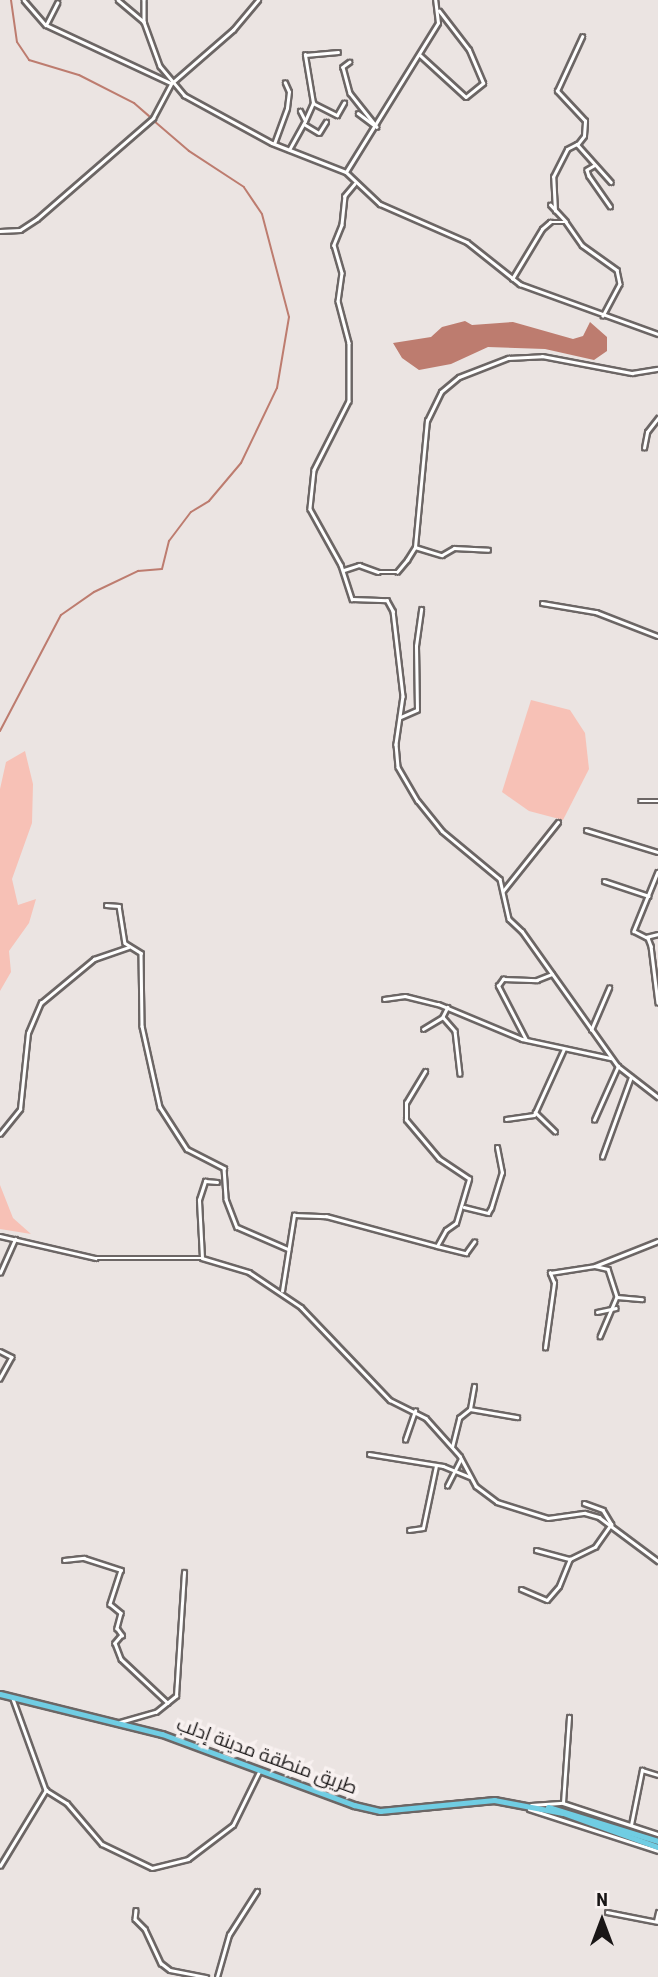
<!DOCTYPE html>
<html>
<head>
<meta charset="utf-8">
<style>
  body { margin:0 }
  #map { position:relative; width:658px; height:1977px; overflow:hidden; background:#ebe4e2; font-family:"Roboto Condensed",Cairo,sans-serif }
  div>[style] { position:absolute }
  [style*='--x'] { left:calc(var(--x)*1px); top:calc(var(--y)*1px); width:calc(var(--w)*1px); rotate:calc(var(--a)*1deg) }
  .green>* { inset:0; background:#f7c1b6 }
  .water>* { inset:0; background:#bd7c6f }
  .stream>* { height:2px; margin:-1px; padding:0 1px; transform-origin:1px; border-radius:1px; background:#bd7c6f }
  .roads { filter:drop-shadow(2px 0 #6c6665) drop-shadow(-2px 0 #6c6665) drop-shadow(0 2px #6c6665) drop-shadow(0 -2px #6c6665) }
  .minor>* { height:2.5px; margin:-1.25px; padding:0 1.25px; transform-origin:1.25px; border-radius:1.25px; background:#fff }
  .primary>* { height:5px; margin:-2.5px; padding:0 2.5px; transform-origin:2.5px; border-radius:2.5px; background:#70cde3 }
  span { translate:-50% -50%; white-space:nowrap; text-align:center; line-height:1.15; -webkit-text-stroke:7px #f8f1f0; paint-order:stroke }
  .street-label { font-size:19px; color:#191616 }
  .north { position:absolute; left:567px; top:1886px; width:70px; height:70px; -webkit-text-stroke:5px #f8f1f0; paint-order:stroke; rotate:0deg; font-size:19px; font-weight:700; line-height:28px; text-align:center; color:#191616 }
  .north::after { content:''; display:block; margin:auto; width:24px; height:32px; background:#191616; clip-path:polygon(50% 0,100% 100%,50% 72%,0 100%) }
</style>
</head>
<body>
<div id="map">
  <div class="green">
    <div style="clip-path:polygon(531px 700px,570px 710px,585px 733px,589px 769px,563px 820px,529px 811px,502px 792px)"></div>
    <div style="clip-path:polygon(25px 751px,33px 784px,32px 823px,12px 879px,18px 905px,36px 899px,29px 923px,9px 951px,11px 972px,0 991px,0 789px,6px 762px)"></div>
    <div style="clip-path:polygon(0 1185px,13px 1218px,31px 1234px,0 1229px)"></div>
  </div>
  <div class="water">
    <div style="clip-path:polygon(465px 321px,472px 325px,513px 322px,573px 339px,583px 336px,590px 322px,607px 337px,607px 351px,594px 360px,545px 349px,488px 347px,451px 364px,419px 370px,402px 358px,393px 343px,431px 337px,442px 327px)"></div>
  </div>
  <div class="stream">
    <div style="--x:11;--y:0;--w:42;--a:81.9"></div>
    <div style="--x:17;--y:42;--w:22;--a:56"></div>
    <div style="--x:29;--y:60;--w:52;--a:16.7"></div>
    <div style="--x:79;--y:75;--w:62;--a:27"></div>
    <div style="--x:134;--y:103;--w:20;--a:41"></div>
    <div style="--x:0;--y:731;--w:131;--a:-62.3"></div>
    <div style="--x:61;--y:615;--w:40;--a:-34.9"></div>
    <div style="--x:94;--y:592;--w:49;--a:-25.5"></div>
    <div style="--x:138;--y:571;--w:24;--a:-5"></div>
    <div style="--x:162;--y:569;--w:29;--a:-76"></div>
    <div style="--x:169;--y:541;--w:36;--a:-53"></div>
    <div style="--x:191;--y:512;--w:21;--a:-31"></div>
    <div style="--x:209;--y:501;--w:50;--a:-49.9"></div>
    <div style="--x:241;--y:463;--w:83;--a:-64.4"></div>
    <div style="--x:277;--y:388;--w:72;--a:-80.4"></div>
    <div style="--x:289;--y:317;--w:106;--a:-104.7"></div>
    <div style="--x:262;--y:214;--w:32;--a:-124"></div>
    <div style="--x:244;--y:187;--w:66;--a:-146.8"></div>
    <div style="--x:189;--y:151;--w:48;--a:-139.3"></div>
  </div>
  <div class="roads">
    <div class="minor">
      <div style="--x:24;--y:0;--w:33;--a:49"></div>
      <div style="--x:46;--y:25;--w:138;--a:24.9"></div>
      <div style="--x:118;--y:0;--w:34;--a:40"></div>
      <div style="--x:144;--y:0;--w:22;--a:90"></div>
      <div style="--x:144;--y:22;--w:47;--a:70"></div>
      <div style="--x:160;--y:66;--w:38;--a:50"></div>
      <div style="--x:184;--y:95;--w:100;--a:28.6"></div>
      <div style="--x:272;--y:143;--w:79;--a:21.4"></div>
      <div style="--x:346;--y:172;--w:47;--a:43.3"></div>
      <div style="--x:380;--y:204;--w:95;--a:23.6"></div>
      <div style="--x:467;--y:242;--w:68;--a:38.4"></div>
      <div style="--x:520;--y:284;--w:147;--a:19.9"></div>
      <div style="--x:46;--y:25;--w:25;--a:-63"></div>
      <div style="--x:420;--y:55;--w:62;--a:42.4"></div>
      <div style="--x:466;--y:97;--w:22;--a:-39"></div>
      <div style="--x:483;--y:83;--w:36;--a:-113"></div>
      <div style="--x:469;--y:50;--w:49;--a:-127.6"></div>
      <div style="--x:350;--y:62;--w:9;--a:144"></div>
      <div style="--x:343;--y:67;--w:27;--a:75"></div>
      <div style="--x:350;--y:93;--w:43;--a:51.5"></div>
      <div style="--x:313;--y:103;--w:49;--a:-99.5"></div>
      <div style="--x:305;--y:55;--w:33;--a:-5"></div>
      <div style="--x:358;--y:113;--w:20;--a:37"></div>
      <div style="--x:305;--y:121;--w:20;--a:-66"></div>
      <div style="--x:313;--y:103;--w:27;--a:27"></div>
      <div style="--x:337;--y:115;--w:14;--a:-60"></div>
      <div style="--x:304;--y:124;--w:17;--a:31"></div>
      <div style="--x:319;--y:133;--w:13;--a:-58"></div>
      <div style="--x:274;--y:144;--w:38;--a:-70"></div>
      <div style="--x:287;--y:108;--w:16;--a:-83"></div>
      <div style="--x:289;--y:92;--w:10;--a:-114"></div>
      <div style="--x:577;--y:145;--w:11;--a:-52"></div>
      <div style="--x:584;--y:136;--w:15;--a:-86"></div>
      <div style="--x:585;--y:121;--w:41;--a:-133"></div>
      <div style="--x:557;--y:91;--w:60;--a:-65.2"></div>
      <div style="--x:289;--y:150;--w:33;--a:-61"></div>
      <div style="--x:305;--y:121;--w:11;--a:-117"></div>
      <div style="--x:594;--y:166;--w:8;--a:150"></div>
      <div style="--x:587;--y:170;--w:6;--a:72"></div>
      <div style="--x:589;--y:176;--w:37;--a:55"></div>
      <div style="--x:346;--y:172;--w:175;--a:-58.3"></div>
      <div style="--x:438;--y:23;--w:23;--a:-97"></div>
      <div style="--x:355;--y:184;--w:16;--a:130"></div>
      <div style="--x:345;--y:196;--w:29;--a:96"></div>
      <div style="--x:342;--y:225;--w:22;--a:112"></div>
      <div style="--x:334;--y:245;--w:29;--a:74"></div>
      <div style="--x:342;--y:273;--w:28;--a:98"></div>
      <div style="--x:338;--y:301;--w:43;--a:75.3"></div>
      <div style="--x:349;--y:343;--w:58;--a:90"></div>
      <div style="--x:349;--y:401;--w:77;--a:116.9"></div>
      <div style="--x:314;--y:470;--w:39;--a:96"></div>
      <div style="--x:310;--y:509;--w:64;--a:61"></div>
      <div style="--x:341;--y:565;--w:36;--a:72"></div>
      <div style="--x:352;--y:599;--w:35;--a:2"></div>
      <div style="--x:387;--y:600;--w:13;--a:61"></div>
      <div style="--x:393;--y:611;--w:86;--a:83.3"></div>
      <div style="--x:403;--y:696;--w:49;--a:98.3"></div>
      <div style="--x:396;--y:744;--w:23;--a:85"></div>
      <div style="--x:398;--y:767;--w:39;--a:60"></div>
      <div style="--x:418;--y:801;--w:38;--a:51"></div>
      <div style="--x:442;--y:831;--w:75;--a:39.6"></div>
      <div style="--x:500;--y:879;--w:41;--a:77.3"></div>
      <div style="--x:509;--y:919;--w:18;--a:43"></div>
      <div style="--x:522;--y:931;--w:166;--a:54.6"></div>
      <div style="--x:618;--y:1066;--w:51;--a:37.8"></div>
      <div style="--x:555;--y:211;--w:34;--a:-93"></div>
      <div style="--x:553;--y:177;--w:31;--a:-63"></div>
      <div style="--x:567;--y:149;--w:11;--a:-27"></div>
      <div style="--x:577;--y:144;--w:51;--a:48.2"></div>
      <div style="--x:566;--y:222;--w:28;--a:55"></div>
      <div style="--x:582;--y:245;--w:43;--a:35.5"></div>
      <div style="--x:617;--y:270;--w:14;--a:78"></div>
      <div style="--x:620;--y:284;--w:36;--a:118"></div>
      <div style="--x:0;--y:231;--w:20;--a:-3"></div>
      <div style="--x:20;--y:230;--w:20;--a:-33"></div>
      <div style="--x:37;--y:219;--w:154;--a:-41"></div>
      <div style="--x:153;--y:118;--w:40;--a:-62"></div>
      <div style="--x:172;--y:83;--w:81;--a:-41"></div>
      <div style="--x:233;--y:30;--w:39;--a:-50"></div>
      <div style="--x:512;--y:279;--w:58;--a:-59"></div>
      <div style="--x:542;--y:229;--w:11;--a:-41"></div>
      <div style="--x:550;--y:222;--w:16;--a:0"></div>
      <div style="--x:566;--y:222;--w:23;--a:-133"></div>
      <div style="--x:644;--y:448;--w:16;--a:-79"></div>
      <div style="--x:647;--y:432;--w:18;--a:-52"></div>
      <div style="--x:415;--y:547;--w:28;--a:17"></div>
      <div style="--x:442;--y:555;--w:14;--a:-30"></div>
      <div style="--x:454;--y:548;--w:34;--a:3"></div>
      <div style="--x:344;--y:570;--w:16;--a:-18"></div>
      <div style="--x:359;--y:565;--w:20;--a:20"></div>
      <div style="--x:378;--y:572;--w:19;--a:0"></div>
      <div style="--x:397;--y:572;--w:16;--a:-50"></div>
      <div style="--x:407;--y:560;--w:15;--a:-58"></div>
      <div style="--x:415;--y:547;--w:127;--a:-84.6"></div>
      <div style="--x:427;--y:421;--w:32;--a:-64"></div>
      <div style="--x:441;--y:392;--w:23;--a:-40"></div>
      <div style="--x:459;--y:377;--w:53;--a:-21.2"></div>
      <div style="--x:508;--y:358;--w:34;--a:-3"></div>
      <div style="--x:542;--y:356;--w:92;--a:10.7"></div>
      <div style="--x:632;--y:373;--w:26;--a:-9"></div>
      <div style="--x:542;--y:603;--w:55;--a:9.5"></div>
      <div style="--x:596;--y:612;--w:66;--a:21.2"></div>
      <div style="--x:401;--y:717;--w:17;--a:-24"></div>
      <div style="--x:417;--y:710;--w:64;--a:-90.9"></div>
      <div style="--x:416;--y:646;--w:37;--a:-82"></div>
      <div style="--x:640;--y:801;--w:18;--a:0"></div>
      <div style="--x:586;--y:830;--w:75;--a:17"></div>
      <div style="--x:658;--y:872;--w:64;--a:112.1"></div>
      <div style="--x:634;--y:931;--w:16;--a:27"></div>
      <div style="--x:648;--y:938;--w:9;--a:69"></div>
      <div style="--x:651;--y:946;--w:57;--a:83"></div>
      <div style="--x:604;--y:881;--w:47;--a:18.4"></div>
      <div style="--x:503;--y:891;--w:88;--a:-51.4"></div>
      <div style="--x:106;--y:905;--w:13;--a:4"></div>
      <div style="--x:119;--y:906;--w:37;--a:81"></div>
      <div style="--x:125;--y:943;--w:19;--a:32"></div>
      <div style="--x:141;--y:953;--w:73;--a:89.2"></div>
      <div style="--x:142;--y:1026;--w:83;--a:77.5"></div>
      <div style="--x:160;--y:1107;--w:50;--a:57.3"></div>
      <div style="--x:187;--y:1149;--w:42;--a:27.2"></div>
      <div style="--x:224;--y:1168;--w:31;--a:86"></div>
      <div style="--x:226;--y:1199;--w:30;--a:69"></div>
      <div style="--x:237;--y:1227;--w:56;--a:23.3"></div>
      <div style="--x:646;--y:937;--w:12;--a:-14"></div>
      <div style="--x:384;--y:999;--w:21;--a:-8"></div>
      <div style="--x:405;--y:996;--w:34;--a:14"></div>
      <div style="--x:438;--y:1004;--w:91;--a:22.6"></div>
      <div style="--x:522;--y:1039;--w:91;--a:12.1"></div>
      <div style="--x:448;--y:1007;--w:11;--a:117"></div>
      <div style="--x:443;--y:1017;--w:18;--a:49"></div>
      <div style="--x:455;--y:1031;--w:43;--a:83.4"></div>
      <div style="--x:423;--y:1029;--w:23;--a:-31"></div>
      <div style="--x:591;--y:1030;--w:46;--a:-66.8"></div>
      <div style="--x:526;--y:1040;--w:61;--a:-117.4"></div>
      <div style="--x:498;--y:986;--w:9;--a:-54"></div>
      <div style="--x:503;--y:979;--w:34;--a:2"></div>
      <div style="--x:537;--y:980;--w:16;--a:-22"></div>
      <div style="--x:535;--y:1112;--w:28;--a:44"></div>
      <div style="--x:506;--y:1119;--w:28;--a:-8"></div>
      <div style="--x:534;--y:1115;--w:72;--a:-65.6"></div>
      <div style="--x:594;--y:1120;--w:59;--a:-66"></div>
      <div style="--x:0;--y:1134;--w:32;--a:-51"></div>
      <div style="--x:20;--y:1109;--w:76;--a:-84"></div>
      <div style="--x:28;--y:1033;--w:33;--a:-67"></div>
      <div style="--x:41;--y:1003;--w:69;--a:-39.7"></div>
      <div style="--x:94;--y:959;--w:36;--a:-19"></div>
      <div style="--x:602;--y:1157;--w:85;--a:-70.1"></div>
      <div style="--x:464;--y:1207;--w:25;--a:14"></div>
      <div style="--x:488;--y:1213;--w:6;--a:-59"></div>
      <div style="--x:491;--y:1208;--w:37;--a:-73"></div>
      <div style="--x:502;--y:1173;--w:26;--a:-101"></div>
      <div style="--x:0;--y:1236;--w:98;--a:13"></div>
      <div style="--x:95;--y:1258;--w:107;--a:0"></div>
      <div style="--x:202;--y:1258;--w:49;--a:16.6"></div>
      <div style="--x:249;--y:1272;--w:63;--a:33.9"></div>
      <div style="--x:301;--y:1307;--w:129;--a:46.3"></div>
      <div style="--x:390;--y:1400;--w:40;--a:26.6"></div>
      <div style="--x:426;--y:1418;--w:51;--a:48.2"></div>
      <div style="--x:460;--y:1456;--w:34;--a:62"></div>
      <div style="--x:476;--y:1486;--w:26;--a:37"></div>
      <div style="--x:497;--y:1502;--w:53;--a:17.4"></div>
      <div style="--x:548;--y:1518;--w:37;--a:-8"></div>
      <div style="--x:585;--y:1513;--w:15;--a:16"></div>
      <div style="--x:599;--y:1517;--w:74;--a:36.7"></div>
      <div style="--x:437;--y:1246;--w:30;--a:14"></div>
      <div style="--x:466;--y:1253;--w:14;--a:-54"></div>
      <div style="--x:202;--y:1258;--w:58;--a:-93"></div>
      <div style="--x:199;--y:1200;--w:20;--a:-72"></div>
      <div style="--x:205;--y:1181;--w:12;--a:5"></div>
      <div style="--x:595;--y:1266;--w:13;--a:13"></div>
      <div style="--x:608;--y:1269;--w:29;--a:72"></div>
      <div style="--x:617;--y:1297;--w:43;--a:113"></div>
      <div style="--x:0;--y:1273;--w:37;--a:-66"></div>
      <div style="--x:282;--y:1291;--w:77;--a:-81"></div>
      <div style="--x:294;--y:1215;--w:32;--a:2"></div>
      <div style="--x:326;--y:1216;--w:115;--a:15.1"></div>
      <div style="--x:437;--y:1246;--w:18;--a:-61"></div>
      <div style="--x:446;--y:1230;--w:12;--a:-35"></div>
      <div style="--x:456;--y:1223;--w:46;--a:-73.5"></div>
      <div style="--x:469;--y:1179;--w:36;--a:-146"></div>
      <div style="--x:439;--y:1159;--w:51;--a:-130.2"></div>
      <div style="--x:406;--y:1120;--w:17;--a:-90"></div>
      <div style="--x:406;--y:1103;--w:37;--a:-59"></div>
      <div style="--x:617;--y:1297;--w:25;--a:5"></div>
      <div style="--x:597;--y:1312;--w:19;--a:-12"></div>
      <div style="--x:545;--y:1348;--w:66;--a:-82.1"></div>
      <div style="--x:554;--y:1283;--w:11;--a:-112"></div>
      <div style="--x:550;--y:1273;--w:46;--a:-8.8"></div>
      <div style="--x:595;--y:1266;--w:68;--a:-21.6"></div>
      <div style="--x:0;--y:1351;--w:13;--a:27"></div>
      <div style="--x:12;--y:1357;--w:25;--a:119"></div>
      <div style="--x:470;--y:1409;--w:23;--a:-80"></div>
      <div style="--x:405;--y:1440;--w:31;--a:-71"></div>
      <div style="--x:452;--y:1447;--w:30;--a:-76"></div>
      <div style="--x:459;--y:1418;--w:14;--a:-39"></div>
      <div style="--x:470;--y:1409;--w:48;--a:9.7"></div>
      <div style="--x:369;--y:1454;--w:75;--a:9.2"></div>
      <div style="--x:443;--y:1466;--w:29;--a:22"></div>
      <div style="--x:447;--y:1486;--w:30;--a:-63"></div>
      <div style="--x:584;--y:1503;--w:20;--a:20"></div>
      <div style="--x:603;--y:1510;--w:17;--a:59"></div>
      <div style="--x:409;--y:1530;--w:14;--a:-8"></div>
      <div style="--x:423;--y:1528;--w:63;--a:-78.2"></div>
      <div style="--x:536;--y:1550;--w:35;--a:15"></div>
      <div style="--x:64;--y:1560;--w:20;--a:-6"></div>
      <div style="--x:84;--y:1558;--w:39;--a:18"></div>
      <div style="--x:121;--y:1570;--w:36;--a:108"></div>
      <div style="--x:110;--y:1604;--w:14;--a:39"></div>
      <div style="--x:121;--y:1613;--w:16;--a:105"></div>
      <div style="--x:117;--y:1628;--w:9;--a:54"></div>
      <div style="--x:122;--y:1635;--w:11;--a:131"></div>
      <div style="--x:115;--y:1643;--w:17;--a:69"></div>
      <div style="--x:121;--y:1659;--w:64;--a:43.1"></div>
      <div style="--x:521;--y:1589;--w:28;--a:23"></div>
      <div style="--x:547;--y:1600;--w:18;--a:-49"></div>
      <div style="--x:559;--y:1586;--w:29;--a:-68"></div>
      <div style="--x:570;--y:1559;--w:28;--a:-26"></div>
      <div style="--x:595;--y:1547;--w:28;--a:-55"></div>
      <div style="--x:13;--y:1699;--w:97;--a:70.1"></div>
      <div style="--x:46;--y:1790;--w:25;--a:32"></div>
      <div style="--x:67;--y:1803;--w:54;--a:49.5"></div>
      <div style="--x:102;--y:1844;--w:55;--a:25.6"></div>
      <div style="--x:152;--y:1868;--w:37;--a:-14"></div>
      <div style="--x:188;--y:1859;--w:56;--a:-37.1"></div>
      <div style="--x:233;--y:1825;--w:61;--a:-63.9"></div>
      <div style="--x:120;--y:1722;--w:37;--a:-16"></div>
      <div style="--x:156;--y:1712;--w:26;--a:-39"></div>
      <div style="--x:176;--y:1696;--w:124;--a:-86.3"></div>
      <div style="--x:563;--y:1803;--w:86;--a:-86"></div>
      <div style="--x:531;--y:1805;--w:32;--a:-4"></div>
      <div style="--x:563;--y:1803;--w:100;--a:18.1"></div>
      <div style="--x:529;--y:1809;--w:136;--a:18"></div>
      <div style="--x:631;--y:1825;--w:56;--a:-78.7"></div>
      <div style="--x:642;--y:1770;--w:17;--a:17"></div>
      <div style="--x:0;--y:1866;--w:89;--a:-58.8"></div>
      <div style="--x:136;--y:1910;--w:9;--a:96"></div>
      <div style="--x:135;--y:1919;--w:14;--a:45"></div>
      <div style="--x:145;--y:1929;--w:38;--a:65"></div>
      <div style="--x:161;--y:1963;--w:11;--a:38"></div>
      <div style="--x:170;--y:1970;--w:37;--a:11"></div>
      <div style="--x:607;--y:1912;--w:52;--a:11.1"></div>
      <div style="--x:656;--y:1921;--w:9;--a:-77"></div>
      <div style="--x:217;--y:1977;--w:44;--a:-74.1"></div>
      <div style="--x:229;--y:1935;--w:52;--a:-57.5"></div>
    </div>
    <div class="primary">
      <div style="--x:0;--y:1694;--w:167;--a:13.9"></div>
      <div style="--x:162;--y:1734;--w:205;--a:20.3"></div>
      <div style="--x:354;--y:1805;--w:27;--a:13"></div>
      <div style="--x:380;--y:1811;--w:115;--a:-5.5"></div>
      <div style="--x:494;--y:1800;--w:70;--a:10.7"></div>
      <div style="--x:563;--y:1813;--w:101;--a:19.7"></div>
      <div style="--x:548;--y:1807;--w:115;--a:17.2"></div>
    </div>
  </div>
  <div class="street-label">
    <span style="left:267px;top:1756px;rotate:20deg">طريق منطقة مدينة إدلب</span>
  </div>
  <div class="north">N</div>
</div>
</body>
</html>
